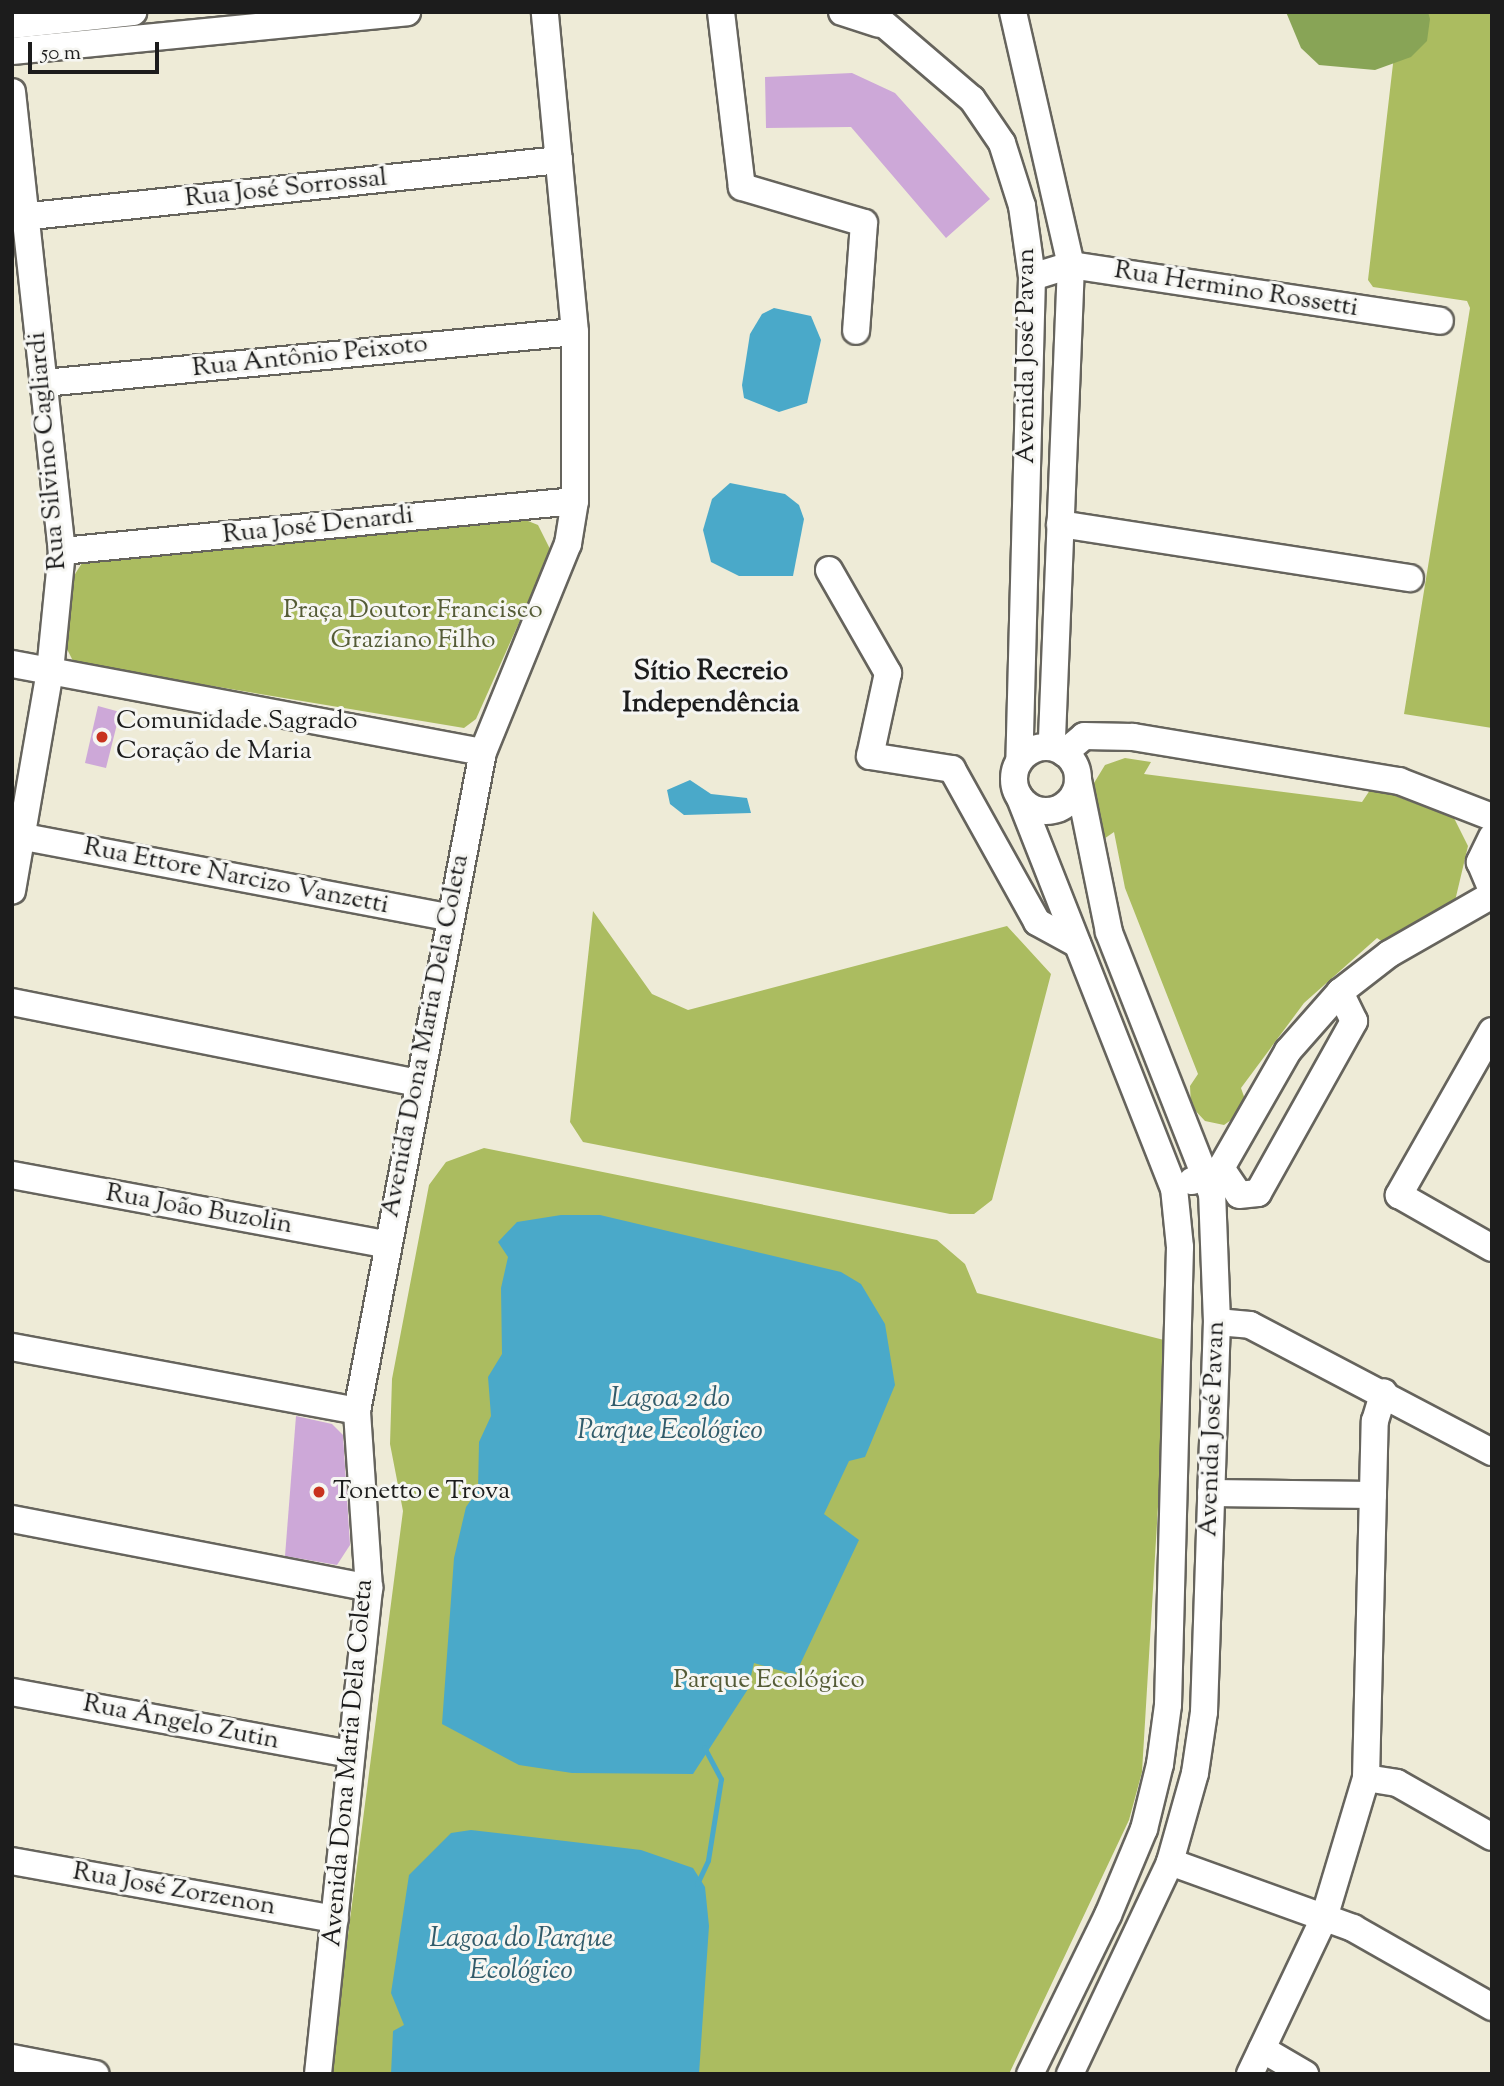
<!DOCTYPE html>
<html>
<head>
<meta charset="utf-8">
<style>
  body { margin:0 }
  #map { position:relative; width:1504px; height:2086px; overflow:hidden; background:#eeebd7; font-family:"Sorts Mill Goudy",serif }
  div>[style] { position:absolute }
  [style*='--x'] { left:calc(var(--x)*1px); top:calc(var(--y)*1px); width:calc(var(--w)*1px); rotate:calc(var(--a)*1deg) }
  .green>* { inset:0; background:#abbc60 }
  .forest>* { inset:0; background:#88a456 }
  .water>* { inset:0; background:#4aa9c9 }
  .stream>* { height:5px; margin:-2.5px; padding:0 2.5px; transform-origin:2.5px; border-radius:2.5px; background:#4aa9c9 }
  .building>* { inset:0; background:#cda8d8 }
  .roads { filter:drop-shadow(2px 0 #66645d) drop-shadow(-2px 0 #66645d) drop-shadow(0 2px #66645d) drop-shadow(0 -2px #66645d) }
  .minor>* { height:26px; margin:-13px; padding:0 13px; transform-origin:13px; border-radius:13px; background:#fff }
  .minor>.ring { margin:-13px; padding:0; box-sizing:content-box; background:none; border:26px solid #fff; border-radius:50% }
  .dots>* { width:19px; height:19px; translate:-50% -50%; box-sizing:border-box; border:4px solid #f6f6f2; border-radius:50% }
  span { translate:-50% -50%; white-space:nowrap; text-align:center; line-height:1.15; -webkit-text-stroke:6px #f6f6f2; paint-order:stroke }
  .street-label { font-size:26px; color:#1c1c1c }
  .park-label { font-size:26px; color:#555c37 }
  .poi-label { font-size:26px; color:#1c1c1c }
  .left { translate:0 -50%; text-align:left }
  .neighbourhood-label { font-size:28px; color:#1c1c1c; font-weight:700 }
  .water-label { font-size:28px; color:#315b6a; font-style:italic }
  .frame { position:absolute; inset:0; border:14px solid #1c1c1c; pointer-events:none }
  .scale { position:absolute; left:28px; top:42px; width:131px; height:32px; box-sizing:border-box; border:4px solid #1c1c1c; border-top:0; padding-left:9px; font-size:21px; line-height:24px; white-space:nowrap; color:#1c1c1c; -webkit-text-stroke:5px #f6f6f2; paint-order:stroke }
</style>
</head>
<body>
<div id="map">
  <div class="green">
    <div style="clip-path:polygon(1399px 12px,1492px 12px,1492px 728px,1404px 714px,1470px 308px,1467px 301px,1373px 287px,1368px 280px)"></div>
    <div style="clip-path:polygon(523px 519px,538px 525px,551px 551px,476px 719px,464px 728px,74px 663px,67px 649px,70px 582px,82px 563px)"></div>
    <div style="clip-path:polygon(1125px 758px,1151px 762px,1144px 774px,1362px 802px,1372px 787px,1454px 818px,1468px 846px,1455px 901px,1386px 944px,1377px 938px,1304px 1003px,1241px 1088px,1248px 1108px,1224px 1125px,1205px 1121px,1191px 1106px,1190px 1086px,1198px 1074px,1125px 888px,1114px 832px,1098px 843px,1094px 783px,1105px 765px)"></div>
    <div style="clip-path:polygon(593px 911px,652px 994px,688px 1010px,1007px 926px,1051px 974px,992px 1200px,974px 1214px,950px 1214px,583px 1142px,570px 1122px)"></div>
    <div style="clip-path:polygon(484px 1148px,937px 1240px,965px 1264px,977px 1293px,1168px 1341px,1142px 1772px,1129px 1820px,1009px 2074px,330px 2074px,403px 1511px,390px 1444px,392px 1379px,429px 1185px,446px 1162px)"></div>
  </div>
  <div class="forest">
    <div style="clip-path:polygon(1286px 12px,1428px 12px,1430px 19px,1427px 41px,1411px 57px,1375px 70px,1319px 65px,1301px 48px)"></div>
  </div>
  <div class="water">
    <div style="clip-path:polygon(774px 308px,811px 316px,821px 340px,807px 403px,779px 412px,744px 398px,742px 385px,750px 334px,762px 314px)"></div>
    <div style="clip-path:polygon(730px 483px,785px 494px,799px 505px,804px 519px,793px 576px,739px 576px,711px 562px,703px 530px,712px 499px)"></div>
    <div style="clip-path:polygon(690px 780px,711px 794px,747px 798px,751px 813px,684px 815px,670px 804px,667px 790px)"></div>
    <div style="clip-path:polygon(561px 1215px,600px 1215px,841px 1272px,861px 1284px,885px 1324px,895px 1385px,865px 1457px,849px 1461px,824px 1514px,859px 1540px,795px 1675px,754px 1663px,748px 1689px,693px 1774px,572px 1773px,519px 1765px,442px 1724px,454px 1558px,466px 1507px,478px 1490px,479px 1442px,491px 1416px,488px 1377px,502px 1354px,501px 1288px,508px 1257px,498px 1242px,517px 1222px)"></div>
    <div style="clip-path:polygon(471px 1830px,641px 1850px,693px 1868px,705px 1887px,709px 1926px,699px 2074px,391px 2074px,393px 2031px,404px 2025px,391px 1993px,409px 1875px,451px 1833px)"></div>
  </div>
  <div class="stream">
    <div style="--x:697;--y:1884;--w:26;--a:-65"></div>
    <div style="--x:708;--y:1860;--w:82;--a:-80.9"></div>
    <div style="--x:721;--y:1779;--w:36;--a:-118"></div>
  </div>
  <div class="building">
    <div style="clip-path:polygon(852px 73px,895px 93px,990px 199px,946px 238px,851px 127px,766px 128px,765px 77px)"></div>
    <div style="clip-path:polygon(98px 706px,120px 712px,106px 768px,85px 763px)"></div>
    <div style="clip-path:polygon(296px 1416px,332px 1424px,343px 1435px,350px 1545px,337px 1565px,285px 1556px)"></div>
  </div>
  <div class="roads">
    <div class="minor">
      <div style="--x:721;--y:12;--w:176;--a:83.2"></div>
      <div style="--x:742;--y:187;--w:127;--a:16.4"></div>
      <div style="--x:864;--y:223;--w:108;--a:94.2"></div>
      <div style="--x:842;--y:12;--w:38;--a:18"></div>
      <div style="--x:870;--y:12;--w:134;--a:40.5"></div>
      <div style="--x:972;--y:99;--w:53;--a:55.7"></div>
      <div style="--x:1002;--y:143;--w:66;--a:72.4"></div>
      <div style="--x:1022;--y:206;--w:72;--a:82"></div>
      <div style="--x:1032;--y:277;--w:483;--a:91.5"></div>
      <div style="--x:1013;--y:12;--w:260;--a:77.1"></div>
      <div style="--x:1071;--y:265;--w:482;--a:92.3"></div>
      <div style="--x:12;--y:25;--w:122;--a:-6.1"></div>
      <div style="--x:12;--y:51;--w:397;--a:-5.6"></div>
      <div style="--x:12;--y:92;--w:462;--a:83.8"></div>
      <div style="--x:62;--y:551;--w:121;--a:95.7"></div>
      <div style="--x:50;--y:671;--w:223;--a:99.8"></div>
      <div style="--x:12;--y:218;--w:550;--a:-6.05"></div>
      <div style="--x:1032;--y:277;--w:41;--a:-17.1"></div>
      <div style="--x:1071;--y:265;--w:373;--a:8.6"></div>
      <div style="--x:44;--y:383;--w:533;--a:-5.49"></div>
      <div style="--x:1060;--y:524;--w:354;--a:8.8"></div>
      <div style="--x:62;--y:551;--w:515;--a:-5.57"></div>
      <div style="--x:829;--y:570;--w:119;--a:60.2"></div>
      <div style="--x:888;--y:673;--w:85;--a:102.2"></div>
      <div style="--x:870;--y:756;--w:83;--a:9"></div>
      <div style="--x:952;--y:769;--w:175;--a:60.9"></div>
      <div style="--x:1037;--y:922;--w:46;--a:28.8"></div>
      <div style="--x:12;--y:664;--w:479;--a:10.6"></div>
      <div class="ring" style="left:1014px;top:747px;width:38px;height:38px"></div>
      <div style="--x:1064;--y:753;--w:26;--a:-40"></div>
      <div style="--x:1084;--y:736;--w:49;--a:1.2"></div>
      <div style="--x:1133;--y:737;--w:270;--a:9.4"></div>
      <div style="--x:1399;--y:781;--w:100;--a:21.2"></div>
      <div style="--x:1020;--y:798;--w:419;--a:68.5"></div>
      <div style="--x:1174;--y:1188;--w:59;--a:84.2"></div>
      <div style="--x:1180;--y:1247;--w:458;--a:91.5"></div>
      <div style="--x:1168;--y:1705;--w:60;--a:97.7"></div>
      <div style="--x:1160;--y:1764;--w:67;--a:103.8"></div>
      <div style="--x:1144;--y:1829;--w:93;--a:112.7"></div>
      <div style="--x:1108;--y:1915;--w:177;--a:116.1"></div>
      <div style="--x:24;--y:837;--w:431;--a:10.7"></div>
      <div style="--x:1492;--y:837;--w:28;--a:116"></div>
      <div style="--x:1480;--y:862;--w:30;--a:67"></div>
      <div style="--x:12;--y:1002;--w:415;--a:11.3"></div>
      <div style="--x:1492;--y:1031;--w:189;--a:119.6"></div>
      <div style="--x:1399;--y:1195;--w:107;--a:29.7"></div>
      <div style="--x:1221;--y:1168;--w:32;--a:56"></div>
      <div style="--x:1239;--y:1195;--w:19;--a:-6"></div>
      <div style="--x:1258;--y:1193;--w:197;--a:-60.8"></div>
      <div style="--x:1354;--y:1021;--w:32;--a:-116"></div>
      <div style="--x:12;--y:1175;--w:380;--a:10.5"></div>
      <div style="--x:1192;--y:1181;--w:32;--a:-24"></div>
      <div style="--x:1221;--y:1168;--w:135;--a:-60.2"></div>
      <div style="--x:1288;--y:1051;--w:79;--a:-48.6"></div>
      <div style="--x:1340;--y:992;--w:62;--a:-37.8"></div>
      <div style="--x:1389;--y:954;--w:119;--a:-29.8"></div>
      <div style="--x:1217;--y:1322;--w:33;--a:5"></div>
      <div style="--x:1250;--y:1325;--w:273;--a:27.7"></div>
      <div style="--x:12;--y:1347;--w:351;--a:10.5"></div>
      <div style="--x:1211;--y:1493;--w:162;--a:0.7"></div>
      <div style="--x:12;--y:1519;--w:364;--a:10.9"></div>
      <div style="--x:12;--y:1692;--w:343;--a:10.4"></div>
      <div style="--x:1366;--y:1778;--w:31;--a:9"></div>
      <div style="--x:1397;--y:1783;--w:109;--a:29.6"></div>
      <div style="--x:12;--y:1861;--w:328;--a:10.2"></div>
      <div style="--x:1170;--y:1862;--w:195;--a:19.8"></div>
      <div style="--x:1353;--y:1928;--w:160;--a:29.6"></div>
      <div style="--x:1262;--y:2049;--w:50;--a:30.2"></div>
      <div style="--x:12;--y:2058;--w:85;--a:10.9"></div>
      <div style="--x:318;--y:2074;--w:489;--a:-84"></div>
      <div style="--x:369;--y:1588;--w:177;--a:-93.9"></div>
      <div style="--x:357;--y:1411;--w:671;--a:-79.18"></div>
      <div style="--x:483;--y:752;--w:225;--a:-67.8"></div>
      <div style="--x:568;--y:544;--w:44;--a:-80.8"></div>
      <div style="--x:575;--y:501;--w:169;--a:-90"></div>
      <div style="--x:575;--y:332;--w:321;--a:-95.4"></div>
      <div style="--x:1070;--y:2074;--w:234;--a:-64.7"></div>
      <div style="--x:1170;--y:1862;--w:92;--a:-74.3"></div>
      <div style="--x:1195;--y:1773;--w:62;--a:-81.6"></div>
      <div style="--x:1204;--y:1712;--w:390;--a:-88.1"></div>
      <div style="--x:1217;--y:1322;--w:128;--a:-92.2"></div>
      <div style="--x:1212;--y:1194;--w:282;--a:-111.5"></div>
      <div style="--x:1109;--y:932;--w:155;--a:-101.5"></div>
      <div style="--x:1250;--y:2074;--w:173;--a:-64.6"></div>
      <div style="--x:1324;--y:1918;--w:146;--a:-73.3"></div>
      <div style="--x:1366;--y:1778;--w:357;--a:-88.6"></div>
      <div style="--x:1375;--y:1421;--w:30;--a:-73"></div>
    </div>
  </div>
  <div class="dots">
    <div style="left:102px;top:737px;background:#c8321e"></div>
    <div style="left:319px;top:1492px;background:#c8321e"></div>
  </div>
  <div class="street-label">
    <span style="left:286px;top:189px;rotate:-6deg">Rua José Sorrossal</span>
    <span style="left:1236px;top:290px;rotate:9deg">Rua Hermino Rossetti</span>
    <span style="left:1027px;top:356px;rotate:-90deg">Avenida José Pavan</span>
    <span style="left:310px;top:357px;rotate:-6deg">Rua Antônio Peixoto</span>
    <span style="left:48px;top:451px;rotate:-95deg">Rua Silvino Cagliardi</span>
    <span style="left:318px;top:526px;rotate:-6deg">Rua José Denardi</span>
    <span style="left:236px;top:877px;rotate:11deg">Rua Ettore Narcizo Vanzetti</span>
    <span style="left:426px;top:1036px;rotate:-79deg">Avenida Dona Maria Dela Coleta</span>
    <span style="left:199px;top:1210px;rotate:10deg">Rua João Buzolin</span>
    <span style="left:1213px;top:1429px;rotate:-88deg">Avenida José Pavan</span>
    <span style="left:181px;top:1723px;rotate:11deg">Rua Ângelo Zutin</span>
    <span style="left:349px;top:1763px;rotate:-85deg">Avenida Dona Maria Dela Coleta</span>
    <span style="left:174px;top:1890px;rotate:10deg">Rua José Zorzenon</span>
  </div>
  <div class="park-label">
    <span style="left:413px;top:626px">Praça Doutor Francisco<br>Graziano Filho</span>
    <span style="left:769px;top:1681px">Parque Ecológico</span>
  </div>
  <div class="poi-label">
    <span class="left" style="left:116px;top:737px">Comunidade Sagrado<br>Coração de Maria</span>
    <span class="left" style="left:333px;top:1492px">Tonetto e Trova</span>
  </div>
  <div class="neighbourhood-label">
    <span style="left:711px;top:688px">Sítio Recreio<br>Independência</span>
  </div>
  <div class="water-label">
    <span style="left:670px;top:1415px">Lagoa 2 do<br>Parque Ecológico</span>
    <span style="left:521px;top:1955px">Lagoa do Parque<br>Ecológico</span>
  </div>
  <div class="frame"></div>
  <div class="scale">50 m</div>
</div>
</body>
</html>
